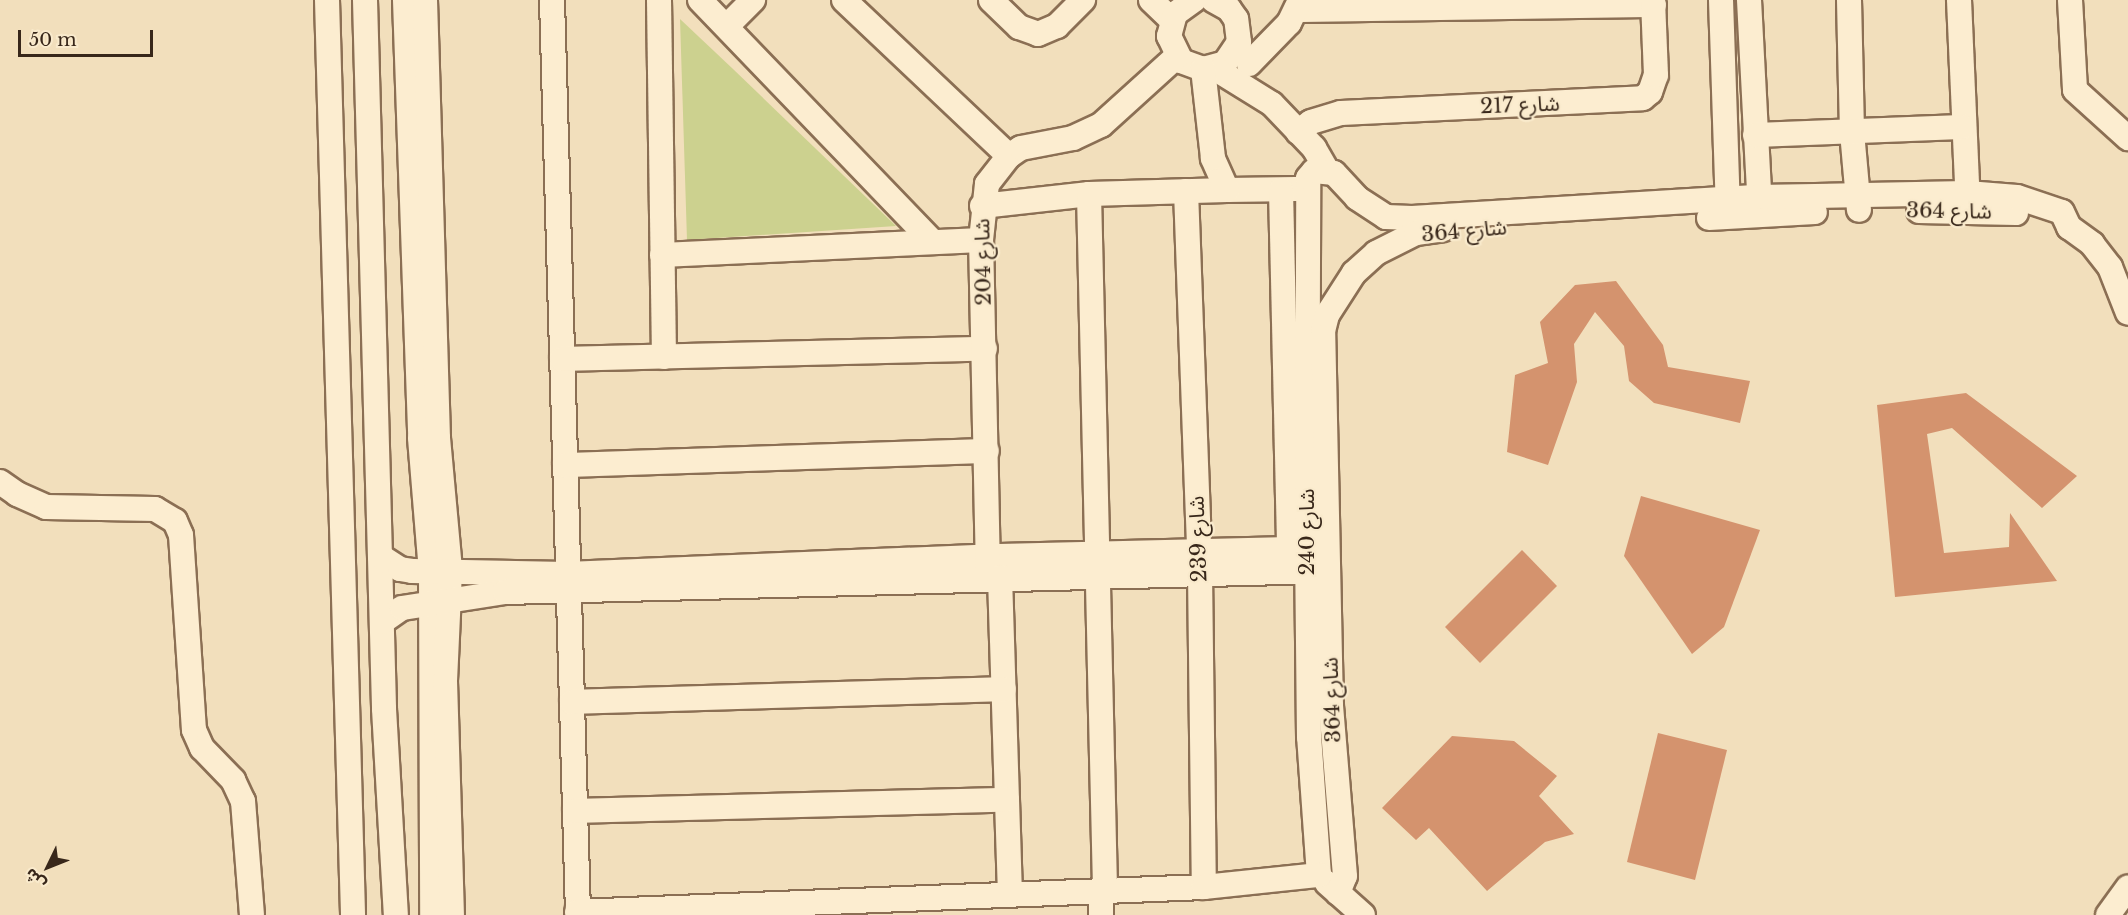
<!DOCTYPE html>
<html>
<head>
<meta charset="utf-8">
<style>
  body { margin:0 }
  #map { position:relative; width:2128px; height:915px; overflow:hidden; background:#f2dfbc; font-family:"Libre Baskerville","Noto Sans Arabic",serif }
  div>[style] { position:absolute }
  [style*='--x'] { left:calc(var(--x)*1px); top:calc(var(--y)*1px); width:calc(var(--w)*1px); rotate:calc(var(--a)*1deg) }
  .green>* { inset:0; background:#ccd18f }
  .building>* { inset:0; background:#d4936e }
  .roads { filter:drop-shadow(2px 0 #8b6f54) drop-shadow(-2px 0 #8b6f54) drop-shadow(0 2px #8b6f54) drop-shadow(0 -2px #8b6f54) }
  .minor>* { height:24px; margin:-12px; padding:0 12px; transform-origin:12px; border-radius:12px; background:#fcedd0 }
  span { translate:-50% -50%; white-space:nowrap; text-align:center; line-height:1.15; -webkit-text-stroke:4.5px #f9eacc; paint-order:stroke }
  .street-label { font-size:21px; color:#38271a }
  .north { position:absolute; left:18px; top:837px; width:60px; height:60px; -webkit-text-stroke:4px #f9eacc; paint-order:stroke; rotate:227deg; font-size:16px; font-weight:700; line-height:24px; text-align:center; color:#38271a }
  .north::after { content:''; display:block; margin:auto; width:21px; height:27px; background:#38271a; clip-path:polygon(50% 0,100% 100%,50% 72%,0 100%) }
  .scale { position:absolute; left:18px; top:30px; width:135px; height:27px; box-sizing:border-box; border:3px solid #38271a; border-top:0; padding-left:8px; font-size:18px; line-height:21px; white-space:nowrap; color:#38271a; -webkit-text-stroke:4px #f9eacc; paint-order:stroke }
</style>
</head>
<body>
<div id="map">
  <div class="green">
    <div style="clip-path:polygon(680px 19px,733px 69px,896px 226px,687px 240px)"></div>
  </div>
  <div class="building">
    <div style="clip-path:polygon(1616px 281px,1663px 345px,1668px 367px,1750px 381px,1740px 423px,1654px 403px,1629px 381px,1624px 346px,1595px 312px,1574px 344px,1577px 382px,1548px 465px,1507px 452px,1515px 375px,1548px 363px,1540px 322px,1575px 285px)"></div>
    <div style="clip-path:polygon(1966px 393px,2077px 476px,2042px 508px,1952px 428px,1927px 434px,1944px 553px,2009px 547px,2010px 513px,2057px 581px,1895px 597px,1877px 405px)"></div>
    <div style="clip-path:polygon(1641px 496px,1760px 530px,1724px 627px,1692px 654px,1624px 556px)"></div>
    <div style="clip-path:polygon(1522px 550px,1557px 586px,1480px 663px,1445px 627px)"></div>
    <div style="clip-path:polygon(1658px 733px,1727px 750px,1695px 880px,1627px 862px)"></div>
    <div style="clip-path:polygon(1452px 736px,1514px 741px,1557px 776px,1539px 796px,1574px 834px,1545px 842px,1487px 891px,1429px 828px,1416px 840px,1382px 808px)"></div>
  </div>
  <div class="roads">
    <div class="minor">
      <div style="--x:327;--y:0;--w:915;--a:88.37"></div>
      <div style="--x:365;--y:0;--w:709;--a:88.46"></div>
      <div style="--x:384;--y:709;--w:206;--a:86.7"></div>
      <div style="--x:405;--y:0;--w:438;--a:88"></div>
      <div style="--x:420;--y:438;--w:134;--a:85.3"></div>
      <div style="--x:431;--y:572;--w:343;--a:89.8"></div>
      <div style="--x:425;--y:0;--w:438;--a:88.3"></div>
      <div style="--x:438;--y:438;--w:134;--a:84.8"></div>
      <div style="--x:450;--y:571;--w:110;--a:92.6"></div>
      <div style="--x:445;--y:681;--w:234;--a:88.3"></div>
      <div style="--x:552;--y:0;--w:915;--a:88.37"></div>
      <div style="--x:659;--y:0;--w:357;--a:89.2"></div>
      <div style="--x:700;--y:0;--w:335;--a:46.1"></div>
      <div style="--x:844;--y:0;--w:227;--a:43.4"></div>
      <div style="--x:991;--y:0;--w:39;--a:44"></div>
      <div style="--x:1019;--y:27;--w:20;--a:20"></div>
      <div style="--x:1038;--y:34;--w:21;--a:-23"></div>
      <div style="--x:1057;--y:26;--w:37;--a:-45"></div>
      <div style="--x:1151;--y:0;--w:29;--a:44"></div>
      <div style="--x:1194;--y:0;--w:24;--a:144"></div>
      <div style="--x:1175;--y:14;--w:23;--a:105"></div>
      <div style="--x:1169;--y:36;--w:28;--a:64"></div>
      <div style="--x:1181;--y:61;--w:23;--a:20"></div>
      <div style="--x:1203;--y:69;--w:23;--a:-15"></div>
      <div style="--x:1225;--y:63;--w:25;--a:-56"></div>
      <div style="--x:1239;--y:42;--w:23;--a:-97"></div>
      <div style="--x:1236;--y:19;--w:12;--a:-125"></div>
      <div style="--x:1229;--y:9;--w:18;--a:-151"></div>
      <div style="--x:1721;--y:0;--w:216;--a:88.1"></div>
      <div style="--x:1749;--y:0;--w:213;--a:87"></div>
      <div style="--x:1849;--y:0;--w:132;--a:88.7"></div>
      <div style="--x:1852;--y:132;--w:78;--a:84.9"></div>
      <div style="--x:1959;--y:0;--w:208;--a:87.5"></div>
      <div style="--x:2070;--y:0;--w:90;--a:86.8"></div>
      <div style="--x:2075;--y:90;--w:72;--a:42.2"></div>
      <div style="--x:1296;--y:10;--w:358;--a:-0.8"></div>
      <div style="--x:727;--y:26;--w:37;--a:-45"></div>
      <div style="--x:1249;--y:64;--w:57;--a:-45.7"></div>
      <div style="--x:1289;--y:23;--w:25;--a:-64"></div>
      <div style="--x:1214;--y:68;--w:68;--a:31.8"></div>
      <div style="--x:1272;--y:104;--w:61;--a:46.3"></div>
      <div style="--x:1314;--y:148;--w:24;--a:60"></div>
      <div style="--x:1298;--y:132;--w:16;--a:-38"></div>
      <div style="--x:1311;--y:122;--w:31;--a:-17"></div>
      <div style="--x:1341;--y:113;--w:302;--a:-2.8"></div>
      <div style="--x:1643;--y:98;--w:9;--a:-41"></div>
      <div style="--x:1650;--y:92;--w:18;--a:-71"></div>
      <div style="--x:1656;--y:75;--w:75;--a:-92.3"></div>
      <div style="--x:1755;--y:135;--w:207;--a:-2.2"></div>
      <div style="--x:1227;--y:190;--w:69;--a:-0.8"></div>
      <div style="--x:1281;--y:190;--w:360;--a:88.7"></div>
      <div style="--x:1186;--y:191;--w:381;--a:87.9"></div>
      <div style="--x:1200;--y:572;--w:315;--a:89.3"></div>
      <div style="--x:1089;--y:194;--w:697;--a:88.68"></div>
      <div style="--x:982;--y:206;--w:108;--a:-6.4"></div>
      <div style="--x:1089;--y:194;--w:138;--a:-1.7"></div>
      <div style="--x:1227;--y:190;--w:35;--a:-114"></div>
      <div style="--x:1213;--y:158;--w:90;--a:-96.4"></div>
      <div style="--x:1919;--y:211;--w:97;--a:1.2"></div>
      <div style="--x:1709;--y:218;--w:106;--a:-3.2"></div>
      <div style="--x:662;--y:255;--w:319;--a:-2.7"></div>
      <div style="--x:562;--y:359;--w:423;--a:-1.4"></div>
      <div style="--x:565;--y:465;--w:422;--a:-1.9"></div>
      <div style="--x:0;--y:482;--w:21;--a:35"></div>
      <div style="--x:17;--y:494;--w:32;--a:24"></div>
      <div style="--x:46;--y:507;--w:109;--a:1.1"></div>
      <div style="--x:155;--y:509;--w:23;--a:31"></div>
      <div style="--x:175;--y:521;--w:15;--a:67"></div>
      <div style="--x:181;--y:535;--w:195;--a:86.2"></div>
      <div style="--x:194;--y:730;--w:20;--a:66"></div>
      <div style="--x:202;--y:748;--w:45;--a:45.9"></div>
      <div style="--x:233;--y:780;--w:23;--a:65"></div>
      <div style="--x:243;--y:801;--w:114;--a:85.5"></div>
      <div style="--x:380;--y:556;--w:24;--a:33"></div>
      <div style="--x:400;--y:569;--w:12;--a:9"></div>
      <div style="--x:412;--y:571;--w:155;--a:1.1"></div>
      <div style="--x:567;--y:574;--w:432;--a:-2.4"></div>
      <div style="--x:999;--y:556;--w:322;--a:-1.4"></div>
      <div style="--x:988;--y:572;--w:332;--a:-91.2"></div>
      <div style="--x:981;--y:240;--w:56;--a:-83.9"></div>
      <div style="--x:987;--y:184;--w:36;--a:-52"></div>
      <div style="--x:1009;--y:156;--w:14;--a:-34"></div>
      <div style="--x:1021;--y:148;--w:53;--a:-10.9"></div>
      <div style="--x:1073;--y:138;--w:31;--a:-25"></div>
      <div style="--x:1101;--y:125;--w:103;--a:-42.2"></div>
      <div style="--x:1000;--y:577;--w:318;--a:88.2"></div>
      <div style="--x:382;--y:622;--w:24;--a:-35"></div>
      <div style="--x:402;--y:608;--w:104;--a:-8.8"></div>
      <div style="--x:505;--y:592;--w:819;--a:-1.47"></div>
      <div style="--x:572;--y:702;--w:432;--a:-1.7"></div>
      <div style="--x:575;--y:811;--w:432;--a:-1.5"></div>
      <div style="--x:1319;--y:875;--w:138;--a:-94.1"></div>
      <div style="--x:1309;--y:737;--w:188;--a:-90.6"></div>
      <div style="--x:1307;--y:549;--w:371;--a:-89.8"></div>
      <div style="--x:1308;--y:178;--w:9;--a:-49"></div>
      <div style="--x:1314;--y:171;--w:20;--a:6"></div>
      <div style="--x:1334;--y:173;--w:34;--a:47"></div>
      <div style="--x:1357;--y:198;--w:35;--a:33"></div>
      <div style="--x:1386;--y:217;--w:26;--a:2"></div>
      <div style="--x:1412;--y:218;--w:347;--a:-3.5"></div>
      <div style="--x:1758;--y:197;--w:209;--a:-1.1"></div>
      <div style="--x:1967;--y:193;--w:50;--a:4.6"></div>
      <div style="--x:2017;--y:197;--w:47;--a:18.4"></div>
      <div style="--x:2062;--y:212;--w:17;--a:65"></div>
      <div style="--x:2069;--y:227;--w:29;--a:36"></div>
      <div style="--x:2092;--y:244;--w:29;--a:52"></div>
      <div style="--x:2110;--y:267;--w:49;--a:68.6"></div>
      <div style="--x:1327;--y:883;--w:48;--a:41.6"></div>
      <div style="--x:1101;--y:891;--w:24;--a:90"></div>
      <div style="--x:1338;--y:893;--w:18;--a:-68"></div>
      <div style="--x:1345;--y:876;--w:171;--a:-94.7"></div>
      <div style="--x:1331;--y:706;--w:375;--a:-91.2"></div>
      <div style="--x:1323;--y:331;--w:16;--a:-76"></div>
      <div style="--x:1327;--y:315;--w:50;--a:-57.3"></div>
      <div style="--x:1354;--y:273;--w:30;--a:-42"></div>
      <div style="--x:1376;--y:253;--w:45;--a:-26.6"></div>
      <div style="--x:1416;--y:233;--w:27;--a:-8"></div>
      <div style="--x:577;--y:912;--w:627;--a:-2.28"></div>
      <div style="--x:1204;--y:887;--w:116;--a:-6"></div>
      <div style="--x:2108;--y:915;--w:34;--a:-54"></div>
    </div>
  </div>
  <div class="street-label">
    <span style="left:1520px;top:105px;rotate:-2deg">شارع 217</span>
    <span style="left:1949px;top:211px;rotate:1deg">شارع 364</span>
    <span style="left:1464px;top:231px;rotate:-5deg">شارع 364</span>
    <span style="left:983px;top:262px;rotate:-91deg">شارع 204</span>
    <span style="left:1307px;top:532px;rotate:-90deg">شارع 240</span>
    <span style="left:1198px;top:539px;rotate:-92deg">شارع 239</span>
    <span style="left:1332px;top:700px;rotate:-92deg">شارع 364</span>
  </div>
  <div class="north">ش</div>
  <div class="scale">50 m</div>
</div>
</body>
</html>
